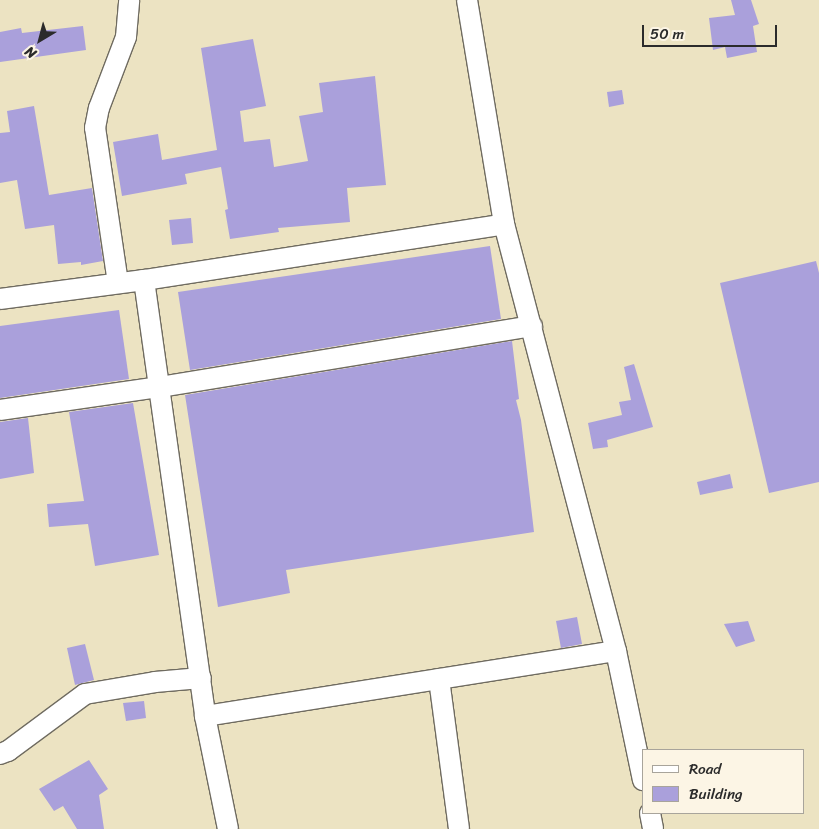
<!DOCTYPE html>
<html>
<head>
<meta charset="utf-8">
<style>
  body { margin:0 }
  #map { position:relative; width:819px; height:829px; overflow:hidden; background:#ece3c2; font-family:Sriracha,sans-serif }
  div>[style] { position:absolute }
  [style*='--x'] { left:calc(var(--x)*1px); top:calc(var(--y)*1px); width:calc(var(--w)*1px); rotate:calc(var(--a)*1deg) }
  .building>* { inset:0; background:#aaa0db }
  .roads { filter:drop-shadow(1px 0 #6f6b60) drop-shadow(-1px 0 #6f6b60) drop-shadow(0 1px #6f6b60) drop-shadow(0 -1px #6f6b60) }
  .street>* { height:20px; margin:-10px; padding:0 10px; transform-origin:10px; border-radius:10px; background:#fff }
  span { translate:-50% -50%; white-space:nowrap; text-align:center; line-height:1.15; -webkit-text-stroke:4px #fcf5e5; paint-order:stroke }
  .legend { position:absolute; left:642px; top:749px; width:162px; height:65px; box-sizing:border-box; background:#fcf5e5; border:1px solid #a8a49b; margin:0; padding:6px 9px; list-style:none; font-size:15px; color:#2b2b2b }
  .legend li { display:flex; align-items:center; gap:10px; height:25px }
  .legend b { width:25px; border:1px solid #a8a49b }
  .north { position:absolute; left:15px; top:15px; width:50px; height:50px; -webkit-text-stroke:4px #fcf5e5; paint-order:stroke; rotate:217deg; font-size:14px; font-weight:700; line-height:20px; text-align:center; color:#2b2b2b }
  .north::after { content:''; display:block; margin:auto; width:18px; height:22px; background:#2b2b2b; clip-path:polygon(50% 0,100% 100%,50% 72%,0 100%) }
  .scale { position:absolute; left:642px; top:25px; width:135px; height:22px; box-sizing:border-box; border:2px solid #2b2b2b; border-top:0; padding-left:6px; font-size:15px; line-height:18px; white-space:nowrap; color:#2b2b2b; -webkit-text-stroke:4px #fcf5e5; paint-order:stroke }
</style>
</head>
<body>
<div id="map">
  <div class="building">
    <div style="clip-path:polygon(731px 0,751px 0,759px 24px,753px 26px,757px 52px,727px 58px,725px 47px,713px 50px,709px 18px,735px 15px)"></div>
    <div style="clip-path:polygon(83px 26px,86px 50px,0 62px,0 32px,21px 28px,22px 33px)"></div>
    <div style="clip-path:polygon(253px 39px,266px 106px,240px 111px,244px 142px,270px 139px,274px 167px,308px 161px,299px 116px,323px 112px,319px 83px,375px 76px,386px 185px,347px 188px,350px 222px,278px 228px,279px 232px,230px 239px,225px 210px,228px 209px,221px 167px,185px 174px,187px 184px,122px 196px,113px 142px,158px 134px,162px 160px,217px 150px,201px 48px)"></div>
    <div style="clip-path:polygon(622px 90px,624px 104px,609px 107px,607px 92px)"></div>
    <div style="clip-path:polygon(34px 106px,49px 195px,92px 188px,103px 261px,81px 265px,81px 262px,58px 264px,54px 225px,25px 229px,17px 180px,0 183px,0 133px,10px 132px,7px 111px)"></div>
    <div style="clip-path:polygon(191px 218px,193px 243px,172px 245px,169px 220px)"></div>
    <div style="clip-path:polygon(490px 246px,501px 319px,190px 370px,178px 292px)"></div>
    <div style="clip-path:polygon(816px 261px,819px 273px,819px 482px,769px 493px,720px 283px)"></div>
    <div style="clip-path:polygon(119px 310px,129px 379px,0 398px,0 326px)"></div>
    <div style="clip-path:polygon(512px 341px,519px 399px,516px 400px,521px 420px,534px 532px,286px 570px,290px 593px,218px 607px,185px 395px)"></div>
    <div style="clip-path:polygon(634px 364px,653px 427px,607px 440px,608px 447px,593px 449px,588px 423px,622px 415px,619px 402px,631px 400px,624px 367px)"></div>
    <div style="clip-path:polygon(133px 403px,159px 555px,95px 566px,88px 524px,49px 527px,47px 504px,84px 501px,69px 412px)"></div>
    <div style="clip-path:polygon(28px 418px,34px 473px,0 479px,0 422px)"></div>
    <div style="clip-path:polygon(730px 474px,733px 488px,700px 495px,697px 482px)"></div>
    <div style="clip-path:polygon(577px 617px,582px 644px,561px 648px,556px 621px)"></div>
    <div style="clip-path:polygon(748px 621px,755px 641px,736px 647px,724px 624px)"></div>
    <div style="clip-path:polygon(85px 644px,94px 680px,75px 685px,67px 648px)"></div>
    <div style="clip-path:polygon(144px 701px,146px 718px,126px 721px,123px 703px)"></div>
    <div style="clip-path:polygon(89px 760px,108px 789px,99px 795px,104px 829px,77px 829px,63px 806px,54px 811px,39px 789px)"></div>
  </div>
  <div class="roads">
    <div class="street">
      <div style="--x:467;--y:0;--w:227;--a:80.6"></div>
      <div style="--x:504;--y:224;--w:441;--a:75.3"></div>
      <div style="--x:616;--y:651;--w:132;--a:78.2"></div>
      <div style="--x:144;--y:280;--w:440;--a:82"></div>
      <div style="--x:205;--y:716;--w:115;--a:78.5"></div>
      <div style="--x:118;--y:283;--w:157;--a:-98.4"></div>
      <div style="--x:95;--y:128;--w:20;--a:-79"></div>
      <div style="--x:99;--y:108;--w:76;--a:-69.2"></div>
      <div style="--x:126;--y:37;--w:37;--a:-85"></div>
      <div style="--x:0;--y:299;--w:145;--a:-7.5"></div>
      <div style="--x:144;--y:280;--w:364;--a:-8.8"></div>
      <div style="--x:0;--y:410;--w:162;--a:-8.2"></div>
      <div style="--x:160;--y:387;--w:377;--a:-9.3"></div>
      <div style="--x:439;--y:679;--w:151;--a:82.4"></div>
      <div style="--x:205;--y:716;--w:416;--a:-9"></div>
      <div style="--x:0;--y:754;--w:9;--a:-21"></div>
      <div style="--x:8;--y:751;--w:96;--a:-36.5"></div>
      <div style="--x:85;--y:694;--w:71;--a:-9.7"></div>
      <div style="--x:155;--y:682;--w:46;--a:-5"></div>
      <div style="--x:650;--y:813;--w:16;--a:79"></div>
    </div>
  </div>
  <ul class="legend">
  <li><b style="height:6px;background:#fff"></b>Road</li>
  <li><b style="height:14px;background:#aaa0db"></b>Building</li>
  </ul>
  <div class="north">N</div>
  <div class="scale">50 m</div>
</div>
</body>
</html>
